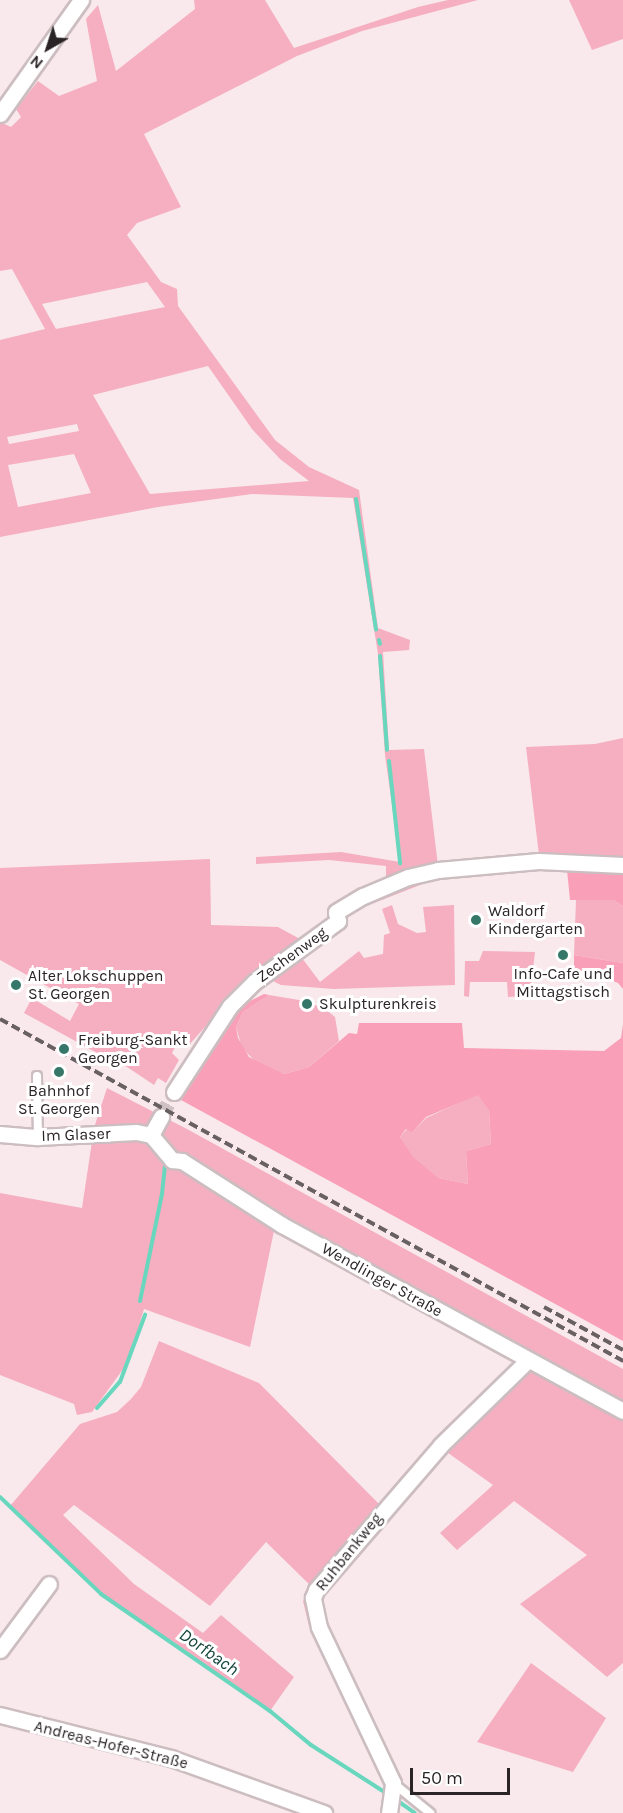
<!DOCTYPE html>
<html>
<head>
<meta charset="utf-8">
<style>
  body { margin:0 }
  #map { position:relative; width:623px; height:1813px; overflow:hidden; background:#f9e9ec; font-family:Karla,sans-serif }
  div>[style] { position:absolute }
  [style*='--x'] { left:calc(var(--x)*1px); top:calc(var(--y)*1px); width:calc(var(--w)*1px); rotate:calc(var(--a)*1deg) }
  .green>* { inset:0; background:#f5afc1 }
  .forest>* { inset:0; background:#f9a0b8 }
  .stream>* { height:4px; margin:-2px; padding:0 2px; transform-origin:2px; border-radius:2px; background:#68d7be }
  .street-tunnel>* { height:15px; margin-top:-7.5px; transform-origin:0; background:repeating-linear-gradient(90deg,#d0c2c4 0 15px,transparent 0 23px) }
  .roads { filter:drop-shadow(2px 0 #ccbdc0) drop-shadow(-2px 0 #ccbdc0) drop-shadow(0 2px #ccbdc0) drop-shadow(0 -2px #ccbdc0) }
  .lane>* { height:8px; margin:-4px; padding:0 4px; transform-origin:4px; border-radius:4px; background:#fff }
  .street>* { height:15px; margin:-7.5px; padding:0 7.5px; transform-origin:7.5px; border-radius:7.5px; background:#fff }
  .rail>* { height:4px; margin-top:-2px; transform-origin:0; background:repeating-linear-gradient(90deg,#696063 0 9px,transparent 0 13.5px) }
  .dots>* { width:16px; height:16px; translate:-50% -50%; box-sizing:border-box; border:3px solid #fff; border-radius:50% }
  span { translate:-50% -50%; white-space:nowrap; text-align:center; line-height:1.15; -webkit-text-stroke:6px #fff; paint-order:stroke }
  .poi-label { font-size:16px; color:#2a2426 }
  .left { translate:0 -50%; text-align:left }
  .street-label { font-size:16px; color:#2a2426 }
  .water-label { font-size:18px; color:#14453b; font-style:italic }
  .north { position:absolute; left:18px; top:18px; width:60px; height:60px; -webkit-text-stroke:4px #fff; paint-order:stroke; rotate:219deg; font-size:16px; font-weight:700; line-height:24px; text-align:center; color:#2a2426 }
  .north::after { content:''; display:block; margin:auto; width:21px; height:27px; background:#2a2426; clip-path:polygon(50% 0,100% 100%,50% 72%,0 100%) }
  .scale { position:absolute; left:410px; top:1768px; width:100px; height:27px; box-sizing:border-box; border:3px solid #2a2426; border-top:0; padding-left:8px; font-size:18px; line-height:21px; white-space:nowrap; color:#2a2426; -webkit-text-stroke:4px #fff; paint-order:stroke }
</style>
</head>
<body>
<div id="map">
  <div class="green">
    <div style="clip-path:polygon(evenodd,194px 0,265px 0,294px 48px,418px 7px,448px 0,478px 0,362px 31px,297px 56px,144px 134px,181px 207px,137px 223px,127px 235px,161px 282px,177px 289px,178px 306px,275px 440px,309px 467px,359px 490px,378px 628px,410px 640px,409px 650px,383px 652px,389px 750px,424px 749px,438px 866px,539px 855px,526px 747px,595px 744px,623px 738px,623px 870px,512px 870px,433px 880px,343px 915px,386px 880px,386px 866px,329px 860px,256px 864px,256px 857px,341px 852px,400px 862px,385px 755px,378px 654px,353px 498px,252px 494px,158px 507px,0 537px,0 340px,45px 329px,12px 269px,0 271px,0 122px,11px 127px,21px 117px,16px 109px,38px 81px,59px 96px,97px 81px,86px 19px,98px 5px,116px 71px,195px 9px,194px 0,147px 282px,165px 307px,56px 329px,42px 304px,147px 282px,194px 0,208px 366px,252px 429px,280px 459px,309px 481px,150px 494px,93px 395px,208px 366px,194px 0,77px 424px,79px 431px,9px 444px,7px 437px,77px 424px,194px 0,74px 454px,91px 493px,18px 507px,8px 465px,74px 454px)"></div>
    <div style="clip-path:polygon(569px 0,623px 0,623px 39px,592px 50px)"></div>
    <div style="clip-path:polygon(210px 859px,211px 925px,278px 927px,300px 939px,250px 976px,189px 1045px,182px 1041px,177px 1044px,172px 1053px,179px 1060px,166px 1083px,158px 1078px,154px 1085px,112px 1057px,110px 1060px,24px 1013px,32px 998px,70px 1021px,79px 1004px,0 960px,0 868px)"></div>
    <div style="clip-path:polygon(576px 900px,613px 900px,623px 906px,623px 963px,574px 955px)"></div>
    <div style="clip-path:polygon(392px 905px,398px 924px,417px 933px,426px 932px,423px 907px,454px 905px,455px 985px,334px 989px,281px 985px,271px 980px,299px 954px,320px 982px,359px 951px,364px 958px,383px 954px,384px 935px,390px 933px,382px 909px)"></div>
    <div style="clip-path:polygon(483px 951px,535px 952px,530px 996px,508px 997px,507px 982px,470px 982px,469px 997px,464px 996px,465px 961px,479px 961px)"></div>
    <div style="clip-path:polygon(269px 995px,305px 1001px,325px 1009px,335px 1017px,339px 1041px,309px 1067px,284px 1074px,259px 1065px,242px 1048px,236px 1027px,243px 1012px)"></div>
    <div style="clip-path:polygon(107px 1088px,187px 1129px,623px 1369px,623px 1663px,607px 1677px,520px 1604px,587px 1555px,514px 1501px,457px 1550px,440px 1533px,493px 1485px,444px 1450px,321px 1590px,315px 1624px,309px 1626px,303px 1601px,313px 1588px,266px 1542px,210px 1606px,74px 1505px,63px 1515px,134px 1584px,203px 1633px,221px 1615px,294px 1677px,270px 1711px,101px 1594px,10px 1506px,80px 1424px,117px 1412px,131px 1399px,141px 1387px,159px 1341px,259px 1383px,381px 1506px,512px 1366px,514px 1355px,275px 1226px,250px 1347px,144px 1309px,129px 1361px,92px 1412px,77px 1415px,74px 1404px,0 1375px,0 1193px,82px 1208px,94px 1128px)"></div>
    <div style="clip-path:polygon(478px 1094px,489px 1111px,491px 1144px,466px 1151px,468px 1184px,439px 1178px,412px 1157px,400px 1137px,407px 1129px,412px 1133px,426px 1118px)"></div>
    <div style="clip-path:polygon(531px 1663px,606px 1718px,573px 1772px,477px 1742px)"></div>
  </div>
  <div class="forest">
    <div style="clip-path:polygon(567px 870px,623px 870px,623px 906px,613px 900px,570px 900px)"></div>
    <div style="clip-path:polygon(574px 955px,623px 963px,623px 989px,618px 983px,598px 975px,574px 974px)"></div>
    <div style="clip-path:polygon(evenodd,264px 994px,269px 995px,243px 1012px,236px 1027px,238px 1038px,249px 1057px,284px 1074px,309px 1067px,349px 1033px,357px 1034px,359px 1023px,462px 1023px,464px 1048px,604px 1051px,621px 1038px,623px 1024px,623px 1341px,181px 1100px,240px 1006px,264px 994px,478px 1095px,489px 1111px,491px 1144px,466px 1151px,468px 1184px,439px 1178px,413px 1157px,400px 1137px,406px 1129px,412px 1133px,426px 1117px,478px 1095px)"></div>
  </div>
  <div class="stream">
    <div style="--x:356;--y:499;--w:132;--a:81.3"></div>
    <div style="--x:379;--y:640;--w:4;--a:76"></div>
    <div style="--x:380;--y:656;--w:94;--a:85.7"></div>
    <div style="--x:389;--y:761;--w:103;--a:83.8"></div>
    <div style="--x:140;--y:1301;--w:109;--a:-78.4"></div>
    <div style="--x:162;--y:1194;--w:29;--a:-84"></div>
    <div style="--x:97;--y:1408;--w:35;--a:-49"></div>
    <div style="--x:120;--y:1382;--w:72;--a:-69.5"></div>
    <div style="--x:0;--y:1497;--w:140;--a:43.8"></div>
    <div style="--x:101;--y:1594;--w:206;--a:34.7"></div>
    <div style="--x:270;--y:1711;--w:53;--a:39.7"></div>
    <div style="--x:311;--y:1745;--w:89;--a:32.6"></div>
    <div style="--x:395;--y:1799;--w:24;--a:35"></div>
  </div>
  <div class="street-tunnel">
    <div style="--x:161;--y:1117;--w:28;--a:-63"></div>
  </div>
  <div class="roads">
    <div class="lane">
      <div style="--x:37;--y:1076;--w:61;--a:89.1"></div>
      <div style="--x:393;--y:1783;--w:48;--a:39"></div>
    </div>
    <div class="street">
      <div style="--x:0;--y:114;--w:140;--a:-54.6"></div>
      <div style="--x:174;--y:1092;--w:103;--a:-56.9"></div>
      <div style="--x:230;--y:1006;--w:34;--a:-45"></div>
      <div style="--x:254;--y:982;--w:104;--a:-36"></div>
      <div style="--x:338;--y:921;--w:9;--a:-103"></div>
      <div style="--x:336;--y:912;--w:31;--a:-31"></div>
      <div style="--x:363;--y:896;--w:49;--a:-22.9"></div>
      <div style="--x:408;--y:877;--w:31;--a:-13"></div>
      <div style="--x:438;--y:870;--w:101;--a:-5.1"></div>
      <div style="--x:539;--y:861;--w:84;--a:2.7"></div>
      <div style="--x:0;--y:1134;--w:38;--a:5"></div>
      <div style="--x:38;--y:1137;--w:98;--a:-2.9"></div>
      <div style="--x:136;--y:1132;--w:15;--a:11"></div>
      <div style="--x:151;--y:1135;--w:33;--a:50"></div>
      <div style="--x:172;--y:1160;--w:10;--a:6"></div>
      <div style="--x:182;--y:1161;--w:119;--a:32.6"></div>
      <div style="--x:282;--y:1225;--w:388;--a:28.6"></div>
      <div style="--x:151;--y:1135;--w:21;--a:-61"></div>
      <div style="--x:0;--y:1650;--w:82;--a:-53.4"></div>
      <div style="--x:0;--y:1715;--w:176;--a:14.1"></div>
      <div style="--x:171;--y:1758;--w:163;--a:19.8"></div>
      <div style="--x:389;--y:1813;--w:30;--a:-82"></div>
      <div style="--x:393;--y:1783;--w:173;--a:-115.4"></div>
      <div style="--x:319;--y:1627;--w:30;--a:-102"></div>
      <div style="--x:313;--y:1598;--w:9;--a:-69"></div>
      <div style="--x:316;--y:1590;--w:191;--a:-49.2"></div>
      <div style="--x:441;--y:1445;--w:120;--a:-44.3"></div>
    </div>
  </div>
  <div class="rail">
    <div style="--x:0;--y:1019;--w:711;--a:28.76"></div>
    <div style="--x:544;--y:1307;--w:90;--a:28.6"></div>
  </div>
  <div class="dots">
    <div style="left:476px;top:920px;background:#357768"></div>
    <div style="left:563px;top:955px;background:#357768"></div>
    <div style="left:16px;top:985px;background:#357768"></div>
    <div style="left:307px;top:1004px;background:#357768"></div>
    <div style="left:64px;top:1049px;background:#357768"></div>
    <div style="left:59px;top:1072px;background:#357768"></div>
  </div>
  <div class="poi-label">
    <span class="left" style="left:488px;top:920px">Waldorf<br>Kindergarten</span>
    <span style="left:563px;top:983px">Info-Cafe und<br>Mittagstisch</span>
    <span class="left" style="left:28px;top:985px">Alter Lokschuppen<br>St. Georgen</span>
    <span class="left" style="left:319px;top:1004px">Skulpturenkreis</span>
    <span class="left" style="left:78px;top:1049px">Freiburg-Sankt<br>Georgen</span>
    <span style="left:59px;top:1100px">Bahnhof<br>St. Georgen</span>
  </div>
  <div class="street-label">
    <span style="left:292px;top:955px;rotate:-36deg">Zechenweg</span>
    <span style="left:76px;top:1135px;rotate:-2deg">Im Glaser</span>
    <span style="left:382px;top:1280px;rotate:29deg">Wendlinger Straße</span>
    <span style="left:349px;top:1552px;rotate:-51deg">Ruhbankweg</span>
    <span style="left:111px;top:1745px;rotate:14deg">Andreas-Hofer-Straße</span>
  </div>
  <div class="water-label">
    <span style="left:209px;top:1652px;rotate:35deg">Dorfbach</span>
  </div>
  <div class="north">N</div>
  <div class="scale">50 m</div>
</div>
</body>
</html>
